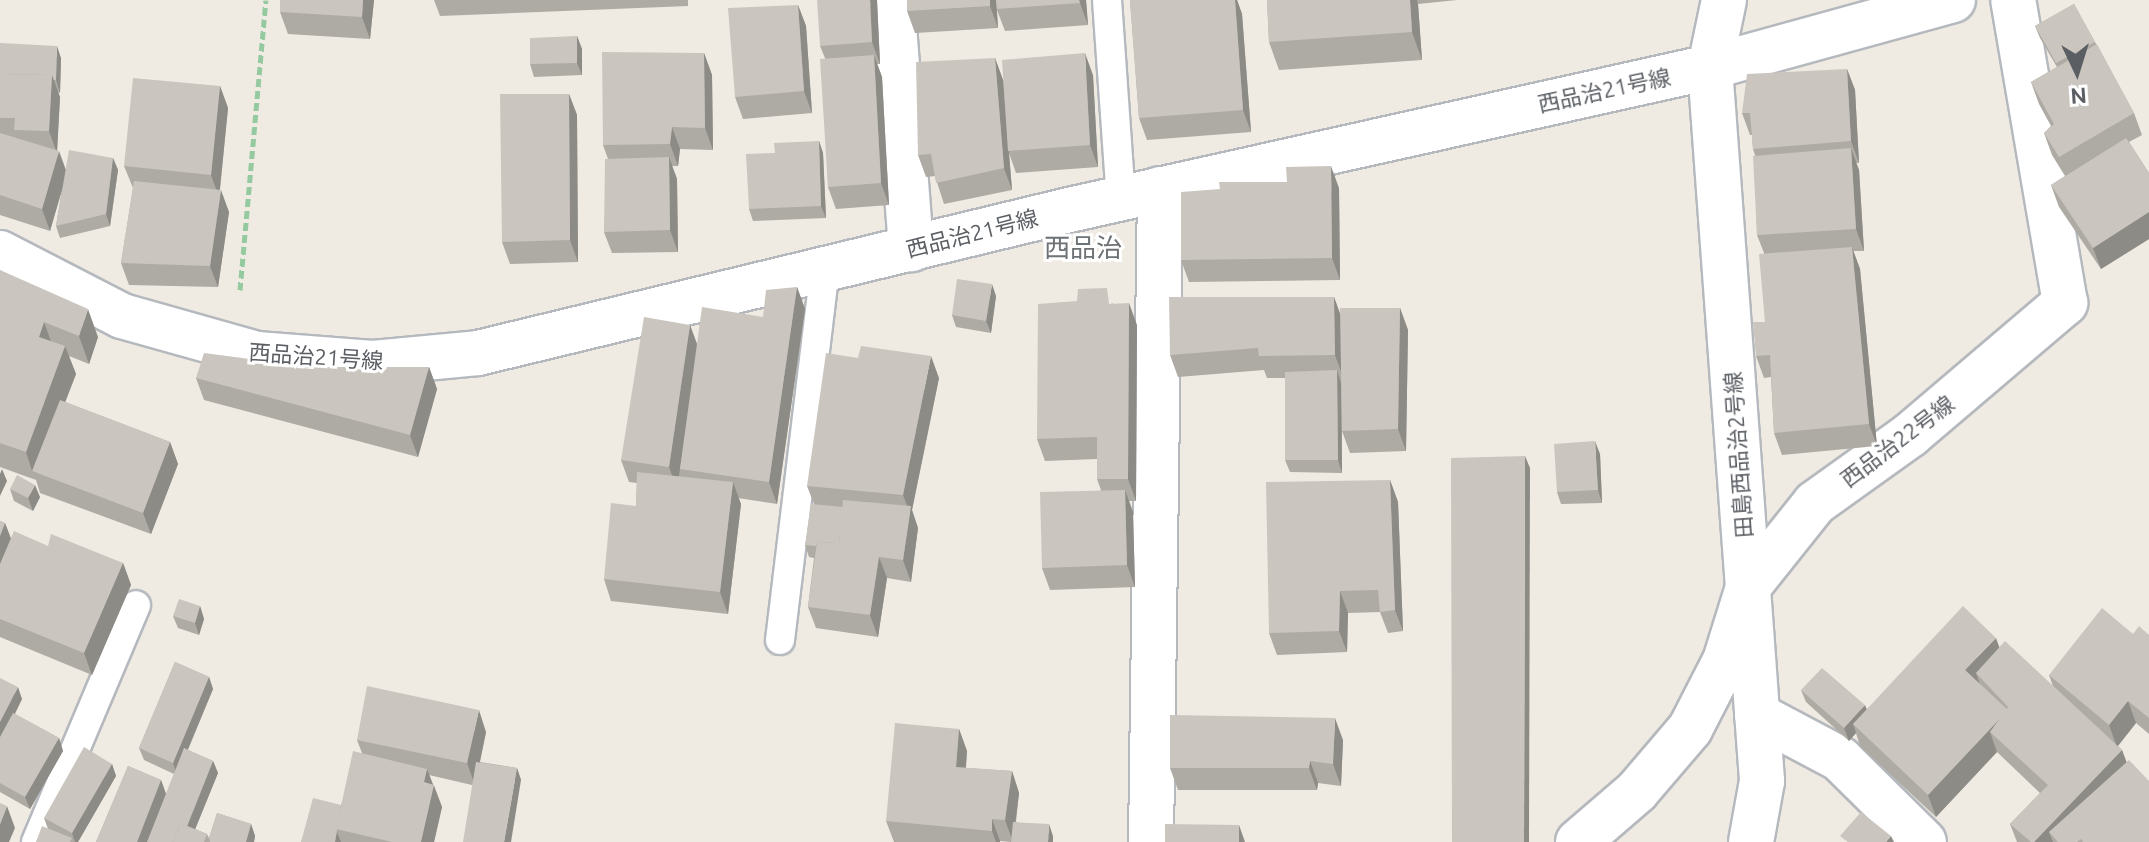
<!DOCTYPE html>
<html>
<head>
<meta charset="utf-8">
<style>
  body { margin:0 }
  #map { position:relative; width:2149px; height:842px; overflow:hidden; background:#efebe2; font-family:Ubuntu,"Noto Sans JP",sans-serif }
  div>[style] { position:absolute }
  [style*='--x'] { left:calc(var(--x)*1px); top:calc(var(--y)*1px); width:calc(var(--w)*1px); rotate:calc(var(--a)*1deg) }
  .path>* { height:5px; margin-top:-2.5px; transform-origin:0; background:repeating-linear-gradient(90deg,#95caa1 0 8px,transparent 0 12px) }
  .roads { filter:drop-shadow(2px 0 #b5b9be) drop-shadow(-2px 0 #b5b9be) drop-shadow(0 2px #b5b9be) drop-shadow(0 -2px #b5b9be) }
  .service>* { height:28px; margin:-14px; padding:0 14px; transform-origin:14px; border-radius:14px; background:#fff }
  .minor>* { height:44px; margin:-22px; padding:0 22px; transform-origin:22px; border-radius:22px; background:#fff }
  .wall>* { inset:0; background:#aeaaa4 }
  .shaded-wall>* { inset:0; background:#8d8b86 }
  .building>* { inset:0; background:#cac6bf }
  span { translate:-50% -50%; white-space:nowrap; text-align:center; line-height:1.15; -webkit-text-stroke:6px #fff; paint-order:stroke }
  .street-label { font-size:22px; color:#5b5f64 }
  .quarter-label { font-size:26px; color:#6c7276 }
  .north { position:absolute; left:2037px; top:32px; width:80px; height:80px; -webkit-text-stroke:6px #fff; paint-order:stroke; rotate:176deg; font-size:22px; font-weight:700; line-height:32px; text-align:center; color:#5b5f64 }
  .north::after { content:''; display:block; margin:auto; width:28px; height:36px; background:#5b5f64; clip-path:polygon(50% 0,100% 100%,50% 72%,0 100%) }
</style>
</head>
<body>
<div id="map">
  <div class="path">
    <div style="--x:240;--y:290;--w:291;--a:-84.9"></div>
  </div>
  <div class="roads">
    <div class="service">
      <div style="--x:1107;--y:0;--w:199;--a:86"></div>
      <div style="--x:780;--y:640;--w:374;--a:-83.1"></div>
      <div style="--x:36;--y:842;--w:257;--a:-67.1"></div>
    </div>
    <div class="minor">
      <div style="--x:892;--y:0;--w:250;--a:85.6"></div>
      <div style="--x:1724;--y:0;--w:68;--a:101.8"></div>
      <div style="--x:1710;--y:67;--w:716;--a:85.83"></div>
      <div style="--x:1762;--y:781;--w:62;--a:100.2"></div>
      <div style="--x:0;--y:253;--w:137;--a:27.3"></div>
      <div style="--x:122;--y:316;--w:140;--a:15.7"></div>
      <div style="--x:257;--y:354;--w:116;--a:4.4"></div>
      <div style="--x:373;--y:363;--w:105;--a:-5.4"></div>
      <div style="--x:478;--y:353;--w:608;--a:-13.6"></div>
      <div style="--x:1069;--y:210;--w:657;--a:-12.58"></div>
      <div style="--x:1710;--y:67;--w:252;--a:-15.4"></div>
      <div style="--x:1757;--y:715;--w:94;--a:27.9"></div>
      <div style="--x:1840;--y:759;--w:118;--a:44.7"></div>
      <div style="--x:1151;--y:842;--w:653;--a:-89.21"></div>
      <div style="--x:1578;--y:842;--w:78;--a:-40.8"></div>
      <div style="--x:1637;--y:791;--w:82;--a:-49.5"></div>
      <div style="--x:1690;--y:729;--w:76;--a:-62.8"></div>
      <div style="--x:1725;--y:661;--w:77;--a:-72.7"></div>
      <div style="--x:1748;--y:587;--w:107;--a:-51.4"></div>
      <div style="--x:1815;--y:503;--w:117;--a:-35.6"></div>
      <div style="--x:1910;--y:435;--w:204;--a:-40.4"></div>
      <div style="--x:2065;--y:303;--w:307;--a:-99.7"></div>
    </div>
  </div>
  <div class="wall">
    <div style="clip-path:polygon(280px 0,374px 0,370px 39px,288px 34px,280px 12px)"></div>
    <div style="clip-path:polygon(434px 0,688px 0,688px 6px,440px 16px)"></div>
    <div style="clip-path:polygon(877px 0,880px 64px,877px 64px,882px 77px,889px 205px,836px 209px,828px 187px,825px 58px,820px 46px)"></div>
    <div style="clip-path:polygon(907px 0,1086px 0,1088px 25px,1005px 31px,997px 10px,998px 28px,915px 33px,907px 11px)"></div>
    <div style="clip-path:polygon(1130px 0,1237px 0,1242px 14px,1251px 132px,1147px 140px,1139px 118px)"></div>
    <div style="clip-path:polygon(1267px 0,1457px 0,1418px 4px,1422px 60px,1279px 70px,1269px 42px)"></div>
    <div style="clip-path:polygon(2074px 4px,2134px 113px,2142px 135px,2129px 142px,2149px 173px,2149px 239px,2101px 269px,2059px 207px,2051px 185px,2065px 176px,2052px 155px,2044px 133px,2051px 126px,2039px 104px,2031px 82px,2057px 67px,2040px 38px,2035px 26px)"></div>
    <div style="clip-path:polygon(798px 5px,806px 26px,812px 113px,743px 119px,735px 97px)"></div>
    <div style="clip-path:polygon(577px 36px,582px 49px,582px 75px,534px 77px,530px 64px)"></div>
    <div style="clip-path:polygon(0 43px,61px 58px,60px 93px,58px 92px,60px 97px,57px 150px,65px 169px,113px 158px,118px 170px,110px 226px,60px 238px,56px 226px,62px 189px,50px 231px,0 215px)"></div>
    <div style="clip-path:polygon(704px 53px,712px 75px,713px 150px,680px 149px,678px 166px,672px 166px,677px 179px,678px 252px,612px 253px,604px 232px,608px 159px,603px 145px)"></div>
    <div style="clip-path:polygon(995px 58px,1003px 80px,1093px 75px,1098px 167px,1016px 173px,1009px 153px,1012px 190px,944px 204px,935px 176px,926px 177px,918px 155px)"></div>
    <div style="clip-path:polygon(1847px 69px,1855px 90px,1859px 163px,1856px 163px,1859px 170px,1864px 251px,1853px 251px,1860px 269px,1877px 446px,1782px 455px,1774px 433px,1771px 377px,1764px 378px,1756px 356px,1765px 322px,1764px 253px,1757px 235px,1755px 155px,1753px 149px,1752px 135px,1750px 135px,1742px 113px)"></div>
    <div style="clip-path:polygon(220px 86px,228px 108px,220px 190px,229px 212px,218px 287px,129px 285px,121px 263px,133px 188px,124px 166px)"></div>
    <div style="clip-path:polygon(569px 94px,577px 115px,578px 262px,510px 264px,502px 242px)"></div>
    <div style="clip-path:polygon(819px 141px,823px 153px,826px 218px,753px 221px,749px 209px,775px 153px)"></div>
    <div style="clip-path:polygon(1339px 188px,1340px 280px,1189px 282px,1181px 260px)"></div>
    <div style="clip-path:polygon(0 270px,98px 337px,89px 364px,69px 356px,76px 374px,65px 402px,170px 442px,178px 464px,151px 534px,40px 493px,36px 480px,0 467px)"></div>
    <div style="clip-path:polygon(797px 287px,805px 309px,777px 504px,738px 498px,741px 504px,728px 614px,611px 601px,604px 579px,636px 506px,637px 483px,629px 482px,621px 460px,690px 325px,697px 344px,763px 317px)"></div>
    <div style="clip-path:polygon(996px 296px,991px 333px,956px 327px,952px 315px)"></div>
    <div style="clip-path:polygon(1334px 297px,1340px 314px,1400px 308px,1408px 330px,1406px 451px,1350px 453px,1342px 431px,1342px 473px,1290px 472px,1285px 460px,1285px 378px,1267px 378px,1264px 370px,1178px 377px,1170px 355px)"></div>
    <div style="clip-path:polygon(1112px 303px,1137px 325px,1136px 501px,1129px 501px,1133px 512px,1135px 587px,1050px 590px,1042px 568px,1101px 490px,1097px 479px,1097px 459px,1045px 461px,1037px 439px)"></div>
    <div style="clip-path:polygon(311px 367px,429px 367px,437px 389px,418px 457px,204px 400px,196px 378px)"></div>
    <div style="clip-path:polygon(939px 378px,912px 510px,918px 528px,911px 582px,887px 578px,878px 637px,816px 628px,808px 607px,814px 558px,809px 557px,805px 545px,814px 504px,807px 486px)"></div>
    <div style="clip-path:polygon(1600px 454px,1602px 503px,1561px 504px,1557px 492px)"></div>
    <div style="clip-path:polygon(1390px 480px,1398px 502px,1403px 631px,1388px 633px,1380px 612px,1348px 613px,1347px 652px,1277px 655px,1269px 633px)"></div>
    <div style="clip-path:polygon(10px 489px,40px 497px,33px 511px,14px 501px)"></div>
    <div style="clip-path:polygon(0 521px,5px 523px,11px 538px,123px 563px,131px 585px,92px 675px,0 637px)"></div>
    <div style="clip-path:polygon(200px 606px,204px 619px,199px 635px,178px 628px,173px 616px)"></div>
    <div style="clip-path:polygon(2133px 634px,2149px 635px,2149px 734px,2136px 723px,2118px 746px,2122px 750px,2126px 762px,2149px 842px,2017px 842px,2010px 824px,2040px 793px,1997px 752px,1936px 817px,1860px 746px,1856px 733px,1849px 741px,1806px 702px,1801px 690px,1867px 709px,1999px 647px,2053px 686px,2049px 675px)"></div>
    <div style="clip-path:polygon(175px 662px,209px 677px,213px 689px,188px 750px,213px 761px,218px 773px,195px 829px,207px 834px,209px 838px,217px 813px,251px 824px,255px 836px,254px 842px,96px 842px,128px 766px,161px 780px,166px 795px,174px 774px,144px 760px,139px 748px)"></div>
    <div style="clip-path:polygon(0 678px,22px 699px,15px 714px,59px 738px,63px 751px,30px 809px,0 792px)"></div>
    <div style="clip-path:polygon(959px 729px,967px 751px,966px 768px,1012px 771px,1019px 793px,1016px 822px,1053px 836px,1011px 842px,1000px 841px,1000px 842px,894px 842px,886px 821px)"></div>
    <div style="clip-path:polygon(486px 732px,480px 762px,517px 768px,521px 780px,472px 785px,429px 775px,432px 785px,434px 785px,442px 807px,434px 842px,301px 842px,341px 805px,362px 753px,357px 740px)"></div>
    <div style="clip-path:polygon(1343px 740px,1341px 786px,1318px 783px,1317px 790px,1178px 790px,1170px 768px)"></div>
    <div style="clip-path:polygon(112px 764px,116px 776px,78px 842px,36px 842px,48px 829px,44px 818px)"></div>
  </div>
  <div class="shaded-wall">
    <div style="clip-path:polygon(363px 0,374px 0,370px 39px,362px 17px)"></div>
    <div style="clip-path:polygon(870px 0,877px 0,880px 64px,872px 42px)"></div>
    <div style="clip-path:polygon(990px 0,996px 0,998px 28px,990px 6px)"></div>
    <div style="clip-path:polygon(1079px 0,1086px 0,1088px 25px,1080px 3px)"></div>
    <div style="clip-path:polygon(1235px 0,1237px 0,1242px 14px,1251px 132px,1243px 110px)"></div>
    <div style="clip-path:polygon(1410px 0,1417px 0,1418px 4px,1422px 60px,1412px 32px)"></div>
    <div style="clip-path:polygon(798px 5px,806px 26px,812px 113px,804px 91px)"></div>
    <div style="clip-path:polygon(577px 36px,582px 49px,582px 75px,577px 63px)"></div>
    <div style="clip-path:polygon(57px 46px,61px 58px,60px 93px,56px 80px)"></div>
    <div style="clip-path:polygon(704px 53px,712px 75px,713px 150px,705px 128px)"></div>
    <div style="clip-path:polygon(1085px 53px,1093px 75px,1098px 167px,1090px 145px)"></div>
    <div style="clip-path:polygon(874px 55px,882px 77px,889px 205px,881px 183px)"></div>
    <div style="clip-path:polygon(995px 58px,1003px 80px,1012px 190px,1004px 168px)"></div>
    <div style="clip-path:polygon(1847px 69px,1855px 90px,1859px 163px,1851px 141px)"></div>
    <div style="clip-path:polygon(52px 75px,60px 97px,57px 153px,49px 131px)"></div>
    <div style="clip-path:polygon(220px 86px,228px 108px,219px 197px,211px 175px)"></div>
    <div style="clip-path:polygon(569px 94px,577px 115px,578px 262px,570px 240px)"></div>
    <div style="clip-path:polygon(672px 127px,680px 149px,678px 166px,670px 144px)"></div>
    <div style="clip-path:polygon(819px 141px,823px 153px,826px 218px,821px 206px)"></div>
    <div style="clip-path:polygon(1851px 148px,1859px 170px,1864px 251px,1856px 229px)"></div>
    <div style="clip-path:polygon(59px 151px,67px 173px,50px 231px,42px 209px)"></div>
    <div style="clip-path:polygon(669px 157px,677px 179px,678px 252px,670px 230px)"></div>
    <div style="clip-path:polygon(113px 158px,118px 170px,110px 226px,106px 214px)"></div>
    <div style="clip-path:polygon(1331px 166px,1339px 188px,1340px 280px,1332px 258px)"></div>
    <div style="clip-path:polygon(221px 190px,229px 212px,218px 287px,210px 266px)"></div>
    <div style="clip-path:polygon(2149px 212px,2149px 239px,2101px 269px,2093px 248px)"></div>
    <div style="clip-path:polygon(1852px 247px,1860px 269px,1877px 446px,1869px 424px)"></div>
    <div style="clip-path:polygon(992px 284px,996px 296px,991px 333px,986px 321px)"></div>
    <div style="clip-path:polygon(797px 287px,805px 309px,777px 504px,769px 482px)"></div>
    <div style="clip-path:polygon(1334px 297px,1342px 319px,1343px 377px,1335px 355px)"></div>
    <div style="clip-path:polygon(1129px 303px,1137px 325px,1136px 501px,1128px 479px)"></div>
    <div style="clip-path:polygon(1400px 308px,1408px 330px,1406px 451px,1398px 429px)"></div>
    <div style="clip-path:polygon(88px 309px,98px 337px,89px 364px,79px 336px)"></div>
    <div style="clip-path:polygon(44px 322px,54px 350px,39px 337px)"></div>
    <div style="clip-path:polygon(690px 325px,698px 347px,677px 489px,669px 467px)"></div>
    <div style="clip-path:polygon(65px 346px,76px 374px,38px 473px,32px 471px,26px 452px)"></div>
    <div style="clip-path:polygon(931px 356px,939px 378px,912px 510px,918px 528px,911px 582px,903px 560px,910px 513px,903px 495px)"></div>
    <div style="clip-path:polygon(429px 367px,437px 389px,418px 457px,410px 435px)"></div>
    <div style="clip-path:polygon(1337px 370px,1341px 383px,1342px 473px,1338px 460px)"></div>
    <div style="clip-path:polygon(1595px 441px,1600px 454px,1602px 503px,1598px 490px)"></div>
    <div style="clip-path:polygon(170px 442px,178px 464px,151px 534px,143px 513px)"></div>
    <div style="clip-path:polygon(1525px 456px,1530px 468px,1529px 842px,1524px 842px)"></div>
    <div style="clip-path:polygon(2px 469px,7px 481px,0 496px,0 474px)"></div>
    <div style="clip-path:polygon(1390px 480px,1398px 502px,1403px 631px,1395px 610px)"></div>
    <div style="clip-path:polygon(733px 482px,741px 504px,728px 614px,720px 592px)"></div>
    <div style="clip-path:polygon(35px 485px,40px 497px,33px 511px,28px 498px)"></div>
    <div style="clip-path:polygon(1125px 490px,1133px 512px,1135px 587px,1127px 565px)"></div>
    <div style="clip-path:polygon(5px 523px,13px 545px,0 578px,0 536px)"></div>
    <div style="clip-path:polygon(879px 557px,887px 578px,878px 637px,870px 615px)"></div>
    <div style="clip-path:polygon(123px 563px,131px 585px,92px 675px,84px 653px)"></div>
    <div style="clip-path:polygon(1340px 591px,1348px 613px,1347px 652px,1339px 631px)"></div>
    <div style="clip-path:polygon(200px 606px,204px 619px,199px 635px,195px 623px)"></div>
    <div style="clip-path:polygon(1996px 638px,2004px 660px,1976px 673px,1980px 685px,1965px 670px)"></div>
    <div style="clip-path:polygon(209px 677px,213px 689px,177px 775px,173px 763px)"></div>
    <div style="clip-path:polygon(18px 687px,22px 699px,0 743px,0 722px)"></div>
    <div style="clip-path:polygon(2128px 701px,2136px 723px,2117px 747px,2109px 725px)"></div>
    <div style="clip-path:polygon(1865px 705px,1870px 718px,1853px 724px,1856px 733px,1849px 741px,1844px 728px)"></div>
    <div style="clip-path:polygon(479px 710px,486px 732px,475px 785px,467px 763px)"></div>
    <div style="clip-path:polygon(2008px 710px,1990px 732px,1997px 752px,1936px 817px,1928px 795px)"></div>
    <div style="clip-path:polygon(1335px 718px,1343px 740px,1341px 786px,1333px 764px)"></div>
    <div style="clip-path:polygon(959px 729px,967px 751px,964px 789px,956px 767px)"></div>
    <div style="clip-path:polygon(59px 738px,63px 751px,30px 809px,25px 797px)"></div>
    <div style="clip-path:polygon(2122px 750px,2130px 771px,2049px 832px,2053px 842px,2034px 842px)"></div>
    <div style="clip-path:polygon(213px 761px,218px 773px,190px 842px,181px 842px)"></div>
    <div style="clip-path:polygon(1310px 761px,1318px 783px,1317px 790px,1309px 768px)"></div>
    <div style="clip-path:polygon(112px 764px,116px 776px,78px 842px,75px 842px,72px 833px)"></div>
    <div style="clip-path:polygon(517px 768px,521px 780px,511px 842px,504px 842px)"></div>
    <div style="clip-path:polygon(427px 769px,442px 807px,434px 842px,421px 842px,424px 782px)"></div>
    <div style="clip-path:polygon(1012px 771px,1019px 793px,1013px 842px,1005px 820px)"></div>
    <div style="clip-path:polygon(161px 780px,169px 802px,154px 842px,137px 842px)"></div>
    <div style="clip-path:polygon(7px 806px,15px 828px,9px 842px,0 842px,0 824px)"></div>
    <div style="clip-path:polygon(992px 819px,1000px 841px,1000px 842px,996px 842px,992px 831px)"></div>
    <div style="clip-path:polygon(251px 824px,255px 836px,254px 842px,246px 842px)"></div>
    <div style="clip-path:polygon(1049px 824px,1053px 836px,1053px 842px,1048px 842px)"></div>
    <div style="clip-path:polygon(1239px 825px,1245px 842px,1239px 842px)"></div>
    <div style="clip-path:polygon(337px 832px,341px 842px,335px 842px)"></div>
    <div style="clip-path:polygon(1891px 836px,1894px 842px,1886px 842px)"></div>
  </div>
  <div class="building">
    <div style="clip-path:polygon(280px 0,363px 0,362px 17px,280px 12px)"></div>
    <div style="clip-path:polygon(817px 0,870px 0,872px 42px,820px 46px)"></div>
    <div style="clip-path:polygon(907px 0,990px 0,990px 6px,907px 11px)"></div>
    <div style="clip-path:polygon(996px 0,1079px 0,1080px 3px,997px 9px)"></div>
    <div style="clip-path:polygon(1130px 0,1235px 0,1243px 110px,1139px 118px)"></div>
    <div style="clip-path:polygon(1267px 0,1410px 0,1412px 32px,1269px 42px)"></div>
    <div style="clip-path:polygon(2074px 4px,2095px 42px,2056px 63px,2035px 26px)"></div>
    <div style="clip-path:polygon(798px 5px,804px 91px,735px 97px,728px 8px)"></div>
    <div style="clip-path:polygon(577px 36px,577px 63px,530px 64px,530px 38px)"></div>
    <div style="clip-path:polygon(0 43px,57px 46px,56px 80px,54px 80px,52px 75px,0 74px)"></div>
    <div style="clip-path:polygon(2097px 44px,2134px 113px,2059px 157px,2044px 133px,2054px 124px,2031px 82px)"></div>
    <div style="clip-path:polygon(602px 52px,704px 53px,705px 128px,672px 127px,670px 144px,603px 145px)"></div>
    <div style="clip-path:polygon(1085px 53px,1090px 145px,1008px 151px,1002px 60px)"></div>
    <div style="clip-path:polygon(874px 55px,881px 183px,828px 187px,820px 59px)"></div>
    <div style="clip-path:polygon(995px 58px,1004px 168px,936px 183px,931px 154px,918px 155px,916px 62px)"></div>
    <div style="clip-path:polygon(1847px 69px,1851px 141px,1753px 149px,1750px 113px,1742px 113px,1747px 74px)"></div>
    <div style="clip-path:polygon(0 74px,52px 75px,49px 131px,14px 130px,15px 118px,0 118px)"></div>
    <div style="clip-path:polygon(133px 78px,220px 86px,211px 175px,124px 166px)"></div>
    <div style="clip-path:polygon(500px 94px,569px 94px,570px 240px,502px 242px)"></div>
    <div style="clip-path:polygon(0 133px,59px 151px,42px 209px,0 195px)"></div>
    <div style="clip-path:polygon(2126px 138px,2149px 173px,2149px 212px,2093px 248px,2051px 185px)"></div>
    <div style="clip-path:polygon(819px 141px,821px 206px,749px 209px,746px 154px,775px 153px,774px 143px)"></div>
    <div style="clip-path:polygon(1851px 148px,1856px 229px,1757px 235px,1753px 156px)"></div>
    <div style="clip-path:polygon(69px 150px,113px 158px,106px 214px,56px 226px)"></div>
    <div style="clip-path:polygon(669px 157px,670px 230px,604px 232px,605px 159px)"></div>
    <div style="clip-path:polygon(1331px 166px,1332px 258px,1181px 260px,1181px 192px,1220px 189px,1219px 182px,1287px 182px,1286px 167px)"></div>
    <div style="clip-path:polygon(134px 181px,221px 190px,210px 266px,121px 263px)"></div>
    <div style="clip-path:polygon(1852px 247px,1869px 424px,1774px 433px,1770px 355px,1756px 356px,1753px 322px,1765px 322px,1759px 254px)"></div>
    <div style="clip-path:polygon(0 270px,88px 309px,79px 336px,44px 322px,39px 337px,65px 346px,26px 452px,0 443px)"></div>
    <div style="clip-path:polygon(957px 279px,992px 284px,986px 321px,952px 315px)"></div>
    <div style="clip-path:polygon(797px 287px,769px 482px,680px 469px,702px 307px,763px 317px,766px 290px)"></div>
    <div style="clip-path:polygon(1107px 288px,1109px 304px,1129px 303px,1128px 479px,1097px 479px,1097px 437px,1037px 439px,1038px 304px,1077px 301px,1078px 289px)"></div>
    <div style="clip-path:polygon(1169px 297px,1334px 297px,1335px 355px,1259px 356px,1258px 348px,1170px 355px)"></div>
    <div style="clip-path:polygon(1340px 308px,1400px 308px,1398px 429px,1342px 431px)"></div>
    <div style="clip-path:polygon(644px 317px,690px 325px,669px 467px,621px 460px)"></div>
    <div style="clip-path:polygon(861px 346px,931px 356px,903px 495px,807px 486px,826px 353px,858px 358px)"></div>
    <div style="clip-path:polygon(204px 353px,311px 367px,429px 367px,410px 435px,196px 378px)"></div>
    <div style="clip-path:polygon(1337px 370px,1338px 460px,1285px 460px,1285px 372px)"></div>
    <div style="clip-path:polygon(60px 400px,170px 442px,143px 513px,32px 471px)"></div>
    <div style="clip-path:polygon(1595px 441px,1598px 490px,1557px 492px,1554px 444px)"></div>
    <div style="clip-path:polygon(1525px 456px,1524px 842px,1452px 842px,1451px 458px)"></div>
    <div style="clip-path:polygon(637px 472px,733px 482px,720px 592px,604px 579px,611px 503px,636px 506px)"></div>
    <div style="clip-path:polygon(17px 475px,35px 485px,28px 498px,10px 489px)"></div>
    <div style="clip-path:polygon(1390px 480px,1395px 610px,1380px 612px,1378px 590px,1340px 591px,1339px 631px,1269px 633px,1266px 482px)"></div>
    <div style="clip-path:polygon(1125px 490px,1127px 565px,1042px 568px,1040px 492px)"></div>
    <div style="clip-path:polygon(843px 500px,911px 506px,903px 560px,879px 557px,870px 615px,808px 607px,817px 542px,839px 543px)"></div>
    <div style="clip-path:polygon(811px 504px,843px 507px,839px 543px,817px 542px,816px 546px,805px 545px)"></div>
    <div style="clip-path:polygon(0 521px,5px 523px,0 536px)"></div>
    <div style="clip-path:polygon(14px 531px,48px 546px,51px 534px,123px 563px,84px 653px,0 619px,0 564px)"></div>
    <div style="clip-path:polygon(179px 599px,200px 606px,195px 623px,173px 616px)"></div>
    <div style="clip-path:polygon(1963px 606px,1996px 638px,1965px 670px,2008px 710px,1928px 795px,1853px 724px)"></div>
    <div style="clip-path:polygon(2102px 608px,2133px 634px,2139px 626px,2149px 635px,2149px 718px,2128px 701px,2109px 725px,2049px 675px)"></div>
    <div style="clip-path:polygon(2005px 641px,2122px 750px,2034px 842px,2031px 842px,2010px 824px,2048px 785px,1990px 732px,2008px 707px,1976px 673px)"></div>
    <div style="clip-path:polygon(175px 662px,209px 677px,173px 763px,139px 748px)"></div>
    <div style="clip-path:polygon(1822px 668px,1865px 705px,1844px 728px,1801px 690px)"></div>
    <div style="clip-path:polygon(0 678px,18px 687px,0 722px)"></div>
    <div style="clip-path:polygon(367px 686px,479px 710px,467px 763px,357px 740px)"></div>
    <div style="clip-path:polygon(13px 713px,59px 738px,25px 797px,0 783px,0 737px)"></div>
    <div style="clip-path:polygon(1170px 715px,1335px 718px,1333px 764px,1310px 761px,1309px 768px,1170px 768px)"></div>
    <div style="clip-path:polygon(895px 723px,959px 729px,956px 767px,1012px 771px,1005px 820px,992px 819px,992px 831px,886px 821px)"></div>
    <div style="clip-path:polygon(84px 747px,112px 764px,72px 833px,44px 818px)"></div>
    <div style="clip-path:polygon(184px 748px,213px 761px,187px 826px,180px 823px,173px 842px,147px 842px)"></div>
    <div style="clip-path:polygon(353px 751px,427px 769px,424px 782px,434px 785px,421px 842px,392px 842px,336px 829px)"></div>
    <div style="clip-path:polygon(2129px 760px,2149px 781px,2149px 842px,2083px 842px,2081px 839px,2077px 842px,2058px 842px,2049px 832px)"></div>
    <div style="clip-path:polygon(476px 762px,517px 768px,504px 842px,463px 842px)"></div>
    <div style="clip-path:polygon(128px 766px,161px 780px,137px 842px,96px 842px)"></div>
    <div style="clip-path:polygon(313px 798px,341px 805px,335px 842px,301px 842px)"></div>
    <div style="clip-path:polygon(0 803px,7px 806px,0 824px)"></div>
    <div style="clip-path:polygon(1861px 812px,1891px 836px,1886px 842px,1848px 842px,1840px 836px)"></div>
    <div style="clip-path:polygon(217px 813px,251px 824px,246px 842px,210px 842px,209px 838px)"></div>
    <div style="clip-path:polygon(1013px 822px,1049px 824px,1048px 842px,1011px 842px)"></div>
    <div style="clip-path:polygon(180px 823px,207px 834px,204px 842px,173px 842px)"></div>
    <div style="clip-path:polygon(1165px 824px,1239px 825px,1239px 842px,1165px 842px)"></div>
    <div style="clip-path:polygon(42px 826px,72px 838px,70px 842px,36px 842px)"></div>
  </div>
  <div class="street-label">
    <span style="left:1604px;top:90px;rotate:-12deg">西品治21号線</span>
    <span style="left:972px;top:233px;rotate:-14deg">西品治21号線</span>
    <span style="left:316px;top:356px;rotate:4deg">西品治21号線</span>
    <span style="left:1897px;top:441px;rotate:-37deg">西品治22号線</span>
    <span style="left:1738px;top:455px;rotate:-94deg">田島西品治2号線</span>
  </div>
  <div class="quarter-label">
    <span style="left:1083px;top:248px">西品治</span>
  </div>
  <div class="north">N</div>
</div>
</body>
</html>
